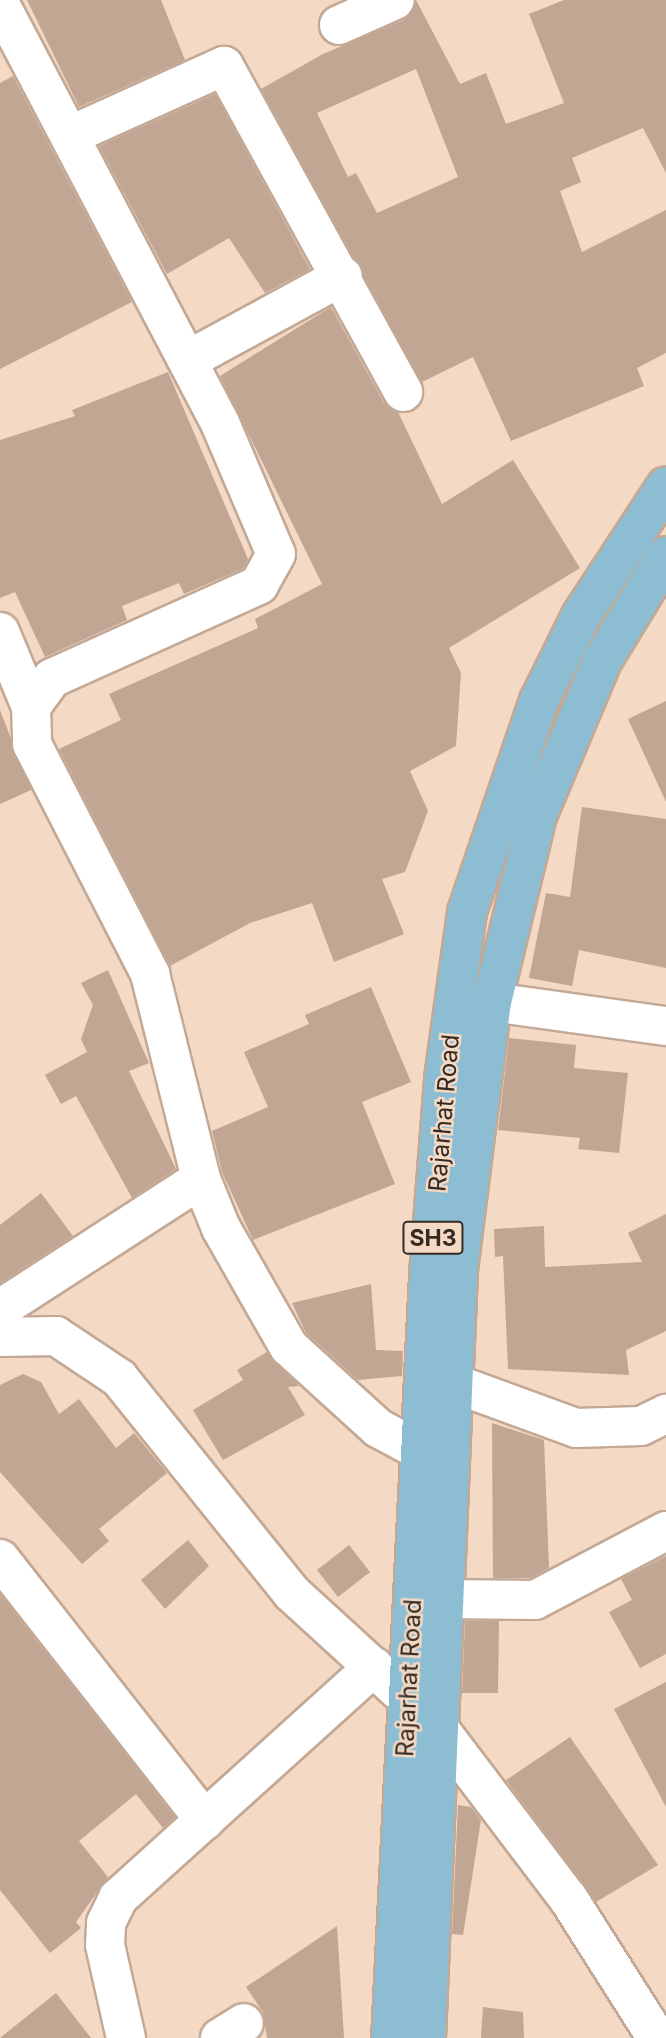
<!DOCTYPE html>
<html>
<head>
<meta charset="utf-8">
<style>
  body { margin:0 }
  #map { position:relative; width:666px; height:2038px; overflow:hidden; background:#f4d9c4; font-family:Inter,sans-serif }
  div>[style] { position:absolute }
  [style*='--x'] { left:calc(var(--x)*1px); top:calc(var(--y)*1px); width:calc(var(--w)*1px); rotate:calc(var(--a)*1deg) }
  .building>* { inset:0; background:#c0a693 }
  .roads { filter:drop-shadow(2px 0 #c3a995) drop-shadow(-2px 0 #c3a995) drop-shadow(0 2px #c3a995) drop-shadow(0 -2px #c3a995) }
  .minor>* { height:38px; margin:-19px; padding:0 19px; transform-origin:19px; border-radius:19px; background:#fff }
  .primary>* { height:38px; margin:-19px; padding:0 19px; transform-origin:19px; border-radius:19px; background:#8cbdd2 }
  span { translate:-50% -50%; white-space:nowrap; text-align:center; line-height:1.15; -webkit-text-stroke:5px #f4d9c4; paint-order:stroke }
  .shield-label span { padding:2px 5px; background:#f4d9c4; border:2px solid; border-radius:5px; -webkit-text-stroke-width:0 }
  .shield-label { font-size:23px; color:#352b23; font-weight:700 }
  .street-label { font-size:24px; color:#352b23 }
</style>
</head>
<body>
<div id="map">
  <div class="building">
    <div style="clip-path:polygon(27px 0,161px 0,185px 60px,79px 107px)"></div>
    <div style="clip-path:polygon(evenodd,416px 0,460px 84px,486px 73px,506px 124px,564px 103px,529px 14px,564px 0,666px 0,666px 173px,643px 128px,572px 158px,581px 182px,560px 191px,582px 252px,666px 210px,666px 353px,637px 368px,644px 386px,511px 441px,473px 357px,422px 382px,261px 89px,323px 54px,404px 20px,416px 0,416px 69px,458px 177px,377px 213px,356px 173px,348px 177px,317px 113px,416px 69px)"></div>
    <div style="clip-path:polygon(13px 76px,132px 302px,0 369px,0 83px)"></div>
    <div style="clip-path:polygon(215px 94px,310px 269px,265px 293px,229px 238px,167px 274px,99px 146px)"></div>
    <div style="clip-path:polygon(331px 307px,384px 403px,398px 412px,442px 504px,513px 460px,580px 568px,449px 648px,461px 673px,456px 746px,410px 771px,428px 811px,405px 872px,382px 879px,404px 934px,334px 962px,312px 903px,250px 923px,170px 966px,59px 749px,121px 720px,109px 694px,258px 628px,255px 619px,322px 584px,220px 376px)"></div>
    <div style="clip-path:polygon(168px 372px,248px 559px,244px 568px,184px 594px,179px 583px,122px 606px,127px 620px,45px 657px,15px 592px,0 598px,0 440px,75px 416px,72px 410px)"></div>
    <div style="clip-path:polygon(666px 701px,666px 802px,628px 719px)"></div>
    <div style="clip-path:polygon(0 710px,31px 790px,0 804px)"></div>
    <div style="clip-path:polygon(582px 807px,666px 819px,666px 968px,579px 950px,572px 986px,529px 978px,546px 893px,570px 897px)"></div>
    <div style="clip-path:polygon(108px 970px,149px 1063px,129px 1071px,176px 1169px,132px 1198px,76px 1096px,61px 1104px,45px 1075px,87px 1052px,81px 1039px,93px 1005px,81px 983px)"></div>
    <div style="clip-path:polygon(371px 987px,411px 1082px,362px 1102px,395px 1184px,253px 1240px,222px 1172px,212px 1131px,268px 1107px,244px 1052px,309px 1024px,305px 1015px)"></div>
    <div style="clip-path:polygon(509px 1038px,576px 1045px,574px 1068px,628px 1073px,619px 1153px,578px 1149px,580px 1138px,498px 1130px)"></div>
    <div style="clip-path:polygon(41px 1193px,73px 1236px,0 1283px,0 1225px)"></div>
    <div style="clip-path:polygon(666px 1214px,666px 1331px,626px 1350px,629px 1375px,508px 1369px,503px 1256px,495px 1257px,494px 1229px,544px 1226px,545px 1267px,642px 1262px,628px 1233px)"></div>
    <div style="clip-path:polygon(371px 1284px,376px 1350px,403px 1351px,402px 1376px,358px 1380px,306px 1333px,292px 1303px)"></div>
    <div style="clip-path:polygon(267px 1352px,299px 1386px,288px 1387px,305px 1415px,223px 1460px,193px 1410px,243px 1380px,237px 1370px)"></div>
    <div style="clip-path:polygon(23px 1374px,41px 1382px,59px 1414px,79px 1399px,116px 1448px,134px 1433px,167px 1473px,99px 1529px,109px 1541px,82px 1564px,0 1472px,0 1385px)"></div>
    <div style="clip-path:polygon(492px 1423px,544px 1440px,549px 1568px,530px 1578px,493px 1578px)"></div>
    <div style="clip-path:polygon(188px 1540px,209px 1566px,165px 1609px,141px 1580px)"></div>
    <div style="clip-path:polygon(349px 1545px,370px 1572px,338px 1597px,317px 1570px)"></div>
    <div style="clip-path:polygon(666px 1556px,666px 1654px,640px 1668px,609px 1612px,632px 1600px,621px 1579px)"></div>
    <div style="clip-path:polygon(0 1594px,175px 1817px,163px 1828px,136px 1794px,79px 1841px,108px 1877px,76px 1922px,81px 1928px,50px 1953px,0 1890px)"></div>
    <div style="clip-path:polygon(465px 1621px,499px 1621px,498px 1693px,462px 1693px)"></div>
    <div style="clip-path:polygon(666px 1682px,666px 1807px,614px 1709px)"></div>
    <div style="clip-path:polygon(570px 1737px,658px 1865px,596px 1902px,506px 1780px)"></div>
    <div style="clip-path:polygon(458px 1805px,471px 1807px,481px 1820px,463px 1935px,452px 1934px)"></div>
    <div style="clip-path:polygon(337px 1926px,344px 2038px,267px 2038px,263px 2012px,246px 1987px)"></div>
    <div style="clip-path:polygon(56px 1993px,91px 2038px,0 2038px)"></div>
    <div style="clip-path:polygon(483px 2007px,523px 2012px,524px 2038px,481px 2038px)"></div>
  </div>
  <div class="roads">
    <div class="minor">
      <div style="--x:0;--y:4;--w:473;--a:62.3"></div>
      <div style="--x:220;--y:423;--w:142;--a:66.9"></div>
      <div style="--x:276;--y:554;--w:35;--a:119"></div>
      <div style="--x:259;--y:585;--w:227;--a:155.8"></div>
      <div style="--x:52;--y:678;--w:36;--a:126"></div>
      <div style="--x:31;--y:707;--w:37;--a:88"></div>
      <div style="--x:32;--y:744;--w:259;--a:62.8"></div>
      <div style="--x:150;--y:974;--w:211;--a:76"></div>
      <div style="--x:201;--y:1179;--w:239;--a:147.1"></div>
      <div style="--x:339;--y:25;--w:61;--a:-24.1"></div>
      <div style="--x:71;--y:135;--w:168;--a:-24.3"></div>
      <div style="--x:224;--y:66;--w:372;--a:61.2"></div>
      <div style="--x:188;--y:360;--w:176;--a:-28.5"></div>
      <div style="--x:0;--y:632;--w:81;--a:67.5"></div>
      <div style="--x:492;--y:1002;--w:176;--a:7.9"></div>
      <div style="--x:201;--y:1179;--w:53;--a:67.8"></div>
      <div style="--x:221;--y:1228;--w:137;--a:60.3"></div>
      <div style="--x:289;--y:1347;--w:120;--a:42.3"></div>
      <div style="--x:378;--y:1428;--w:47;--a:28.2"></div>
      <div style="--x:0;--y:1337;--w:56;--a:-1"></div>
      <div style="--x:56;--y:1336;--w:76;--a:33.7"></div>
      <div style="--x:119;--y:1378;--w:276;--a:51.2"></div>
      <div style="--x:292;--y:1593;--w:198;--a:42.5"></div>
      <div style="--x:438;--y:1727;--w:215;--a:52.8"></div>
      <div style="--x:568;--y:1898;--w:166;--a:57.6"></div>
      <div style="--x:453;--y:1383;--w:131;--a:20.1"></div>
      <div style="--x:576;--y:1428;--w:65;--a:-1.8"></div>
      <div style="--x:641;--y:1426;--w:28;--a:-26"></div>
      <div style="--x:0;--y:1559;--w:332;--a:51.9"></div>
      <div style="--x:443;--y:1599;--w:92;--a:0.6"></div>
      <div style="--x:535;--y:1600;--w:148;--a:-27.8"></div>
      <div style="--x:126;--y:2038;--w:95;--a:-102.7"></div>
      <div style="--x:105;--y:1945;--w:22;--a:-87"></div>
      <div style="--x:106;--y:1923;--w:28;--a:-64"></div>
      <div style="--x:118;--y:1898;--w:345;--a:-42.1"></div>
      <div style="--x:220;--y:2038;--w:28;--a:-32"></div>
    </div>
    <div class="primary">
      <div style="--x:391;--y:2038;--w:764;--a:-87.15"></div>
      <div style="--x:429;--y:1275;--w:198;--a:-85.6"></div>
      <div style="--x:444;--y:1078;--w:168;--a:-82.1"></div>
      <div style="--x:467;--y:912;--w:223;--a:-71.2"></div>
      <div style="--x:539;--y:701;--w:95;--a:-63.7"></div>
      <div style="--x:581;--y:616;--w:155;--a:-56.8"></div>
      <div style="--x:426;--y:2038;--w:769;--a:-87.61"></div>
      <div style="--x:458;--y:1270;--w:270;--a:-82.8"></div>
      <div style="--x:492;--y:1002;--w:191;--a:-76.4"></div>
      <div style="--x:537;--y:816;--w:168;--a:-67.2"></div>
      <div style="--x:602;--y:661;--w:123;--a:-58.6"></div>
    </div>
  </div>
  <div class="shield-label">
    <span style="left:433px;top:1238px">SH3</span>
  </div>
  <div class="street-label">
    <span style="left:444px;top:1113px;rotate:-85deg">Rajarhat Road</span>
    <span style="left:409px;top:1678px;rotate:-87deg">Rajarhat Road</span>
  </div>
</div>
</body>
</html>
